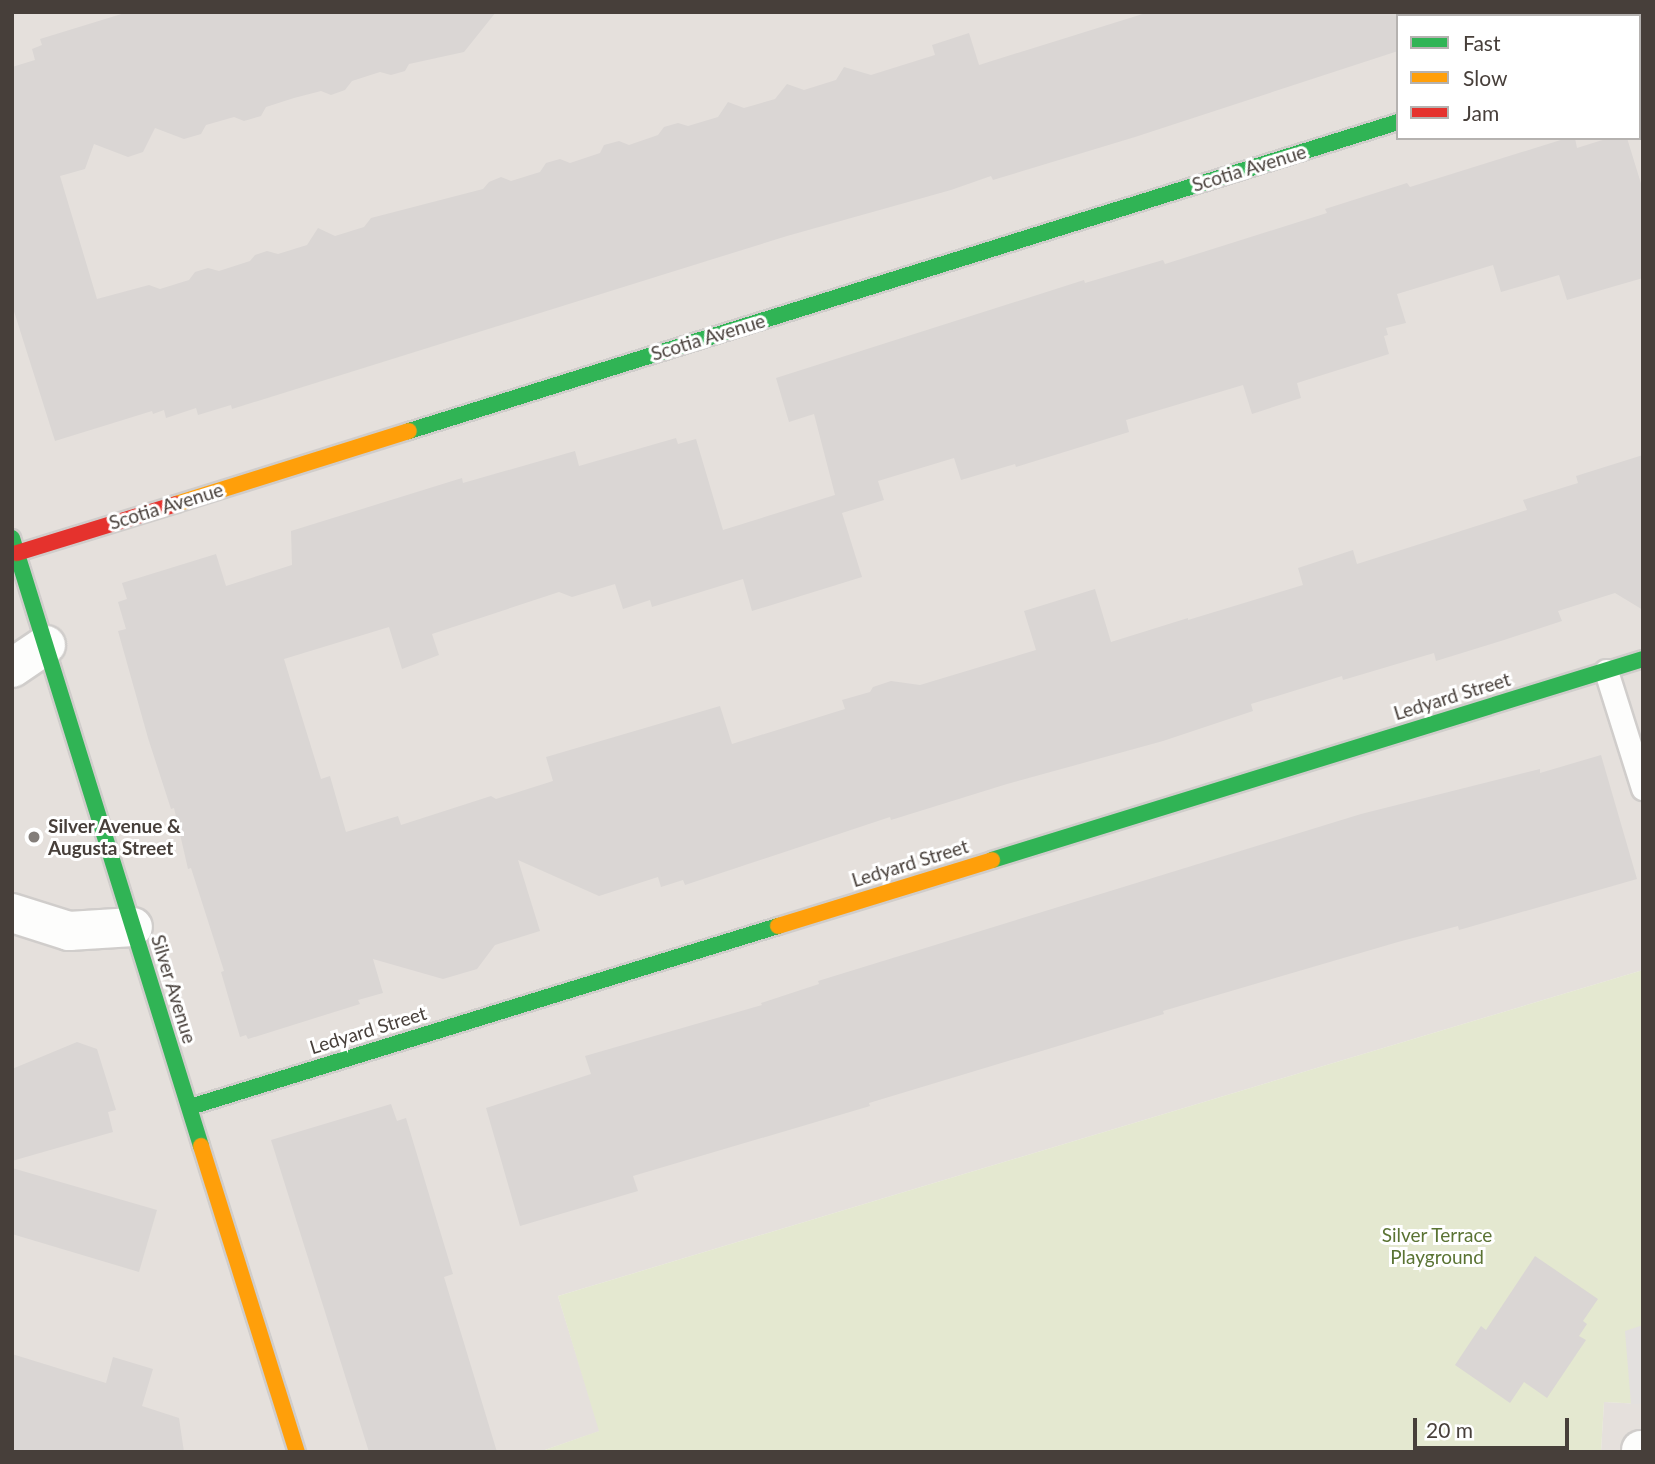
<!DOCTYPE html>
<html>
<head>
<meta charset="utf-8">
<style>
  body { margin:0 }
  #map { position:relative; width:1655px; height:1464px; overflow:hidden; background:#f2efed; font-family:Lato,sans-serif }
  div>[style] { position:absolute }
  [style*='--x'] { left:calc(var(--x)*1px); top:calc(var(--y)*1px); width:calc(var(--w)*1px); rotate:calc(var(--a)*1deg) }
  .residential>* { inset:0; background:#e5e0dc }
  .green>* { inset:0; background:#e4e8d0 }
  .parking>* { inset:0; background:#e3e0de }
  .building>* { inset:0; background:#dad6d4 }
  .roads { filter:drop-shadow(2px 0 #d0cdcb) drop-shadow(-2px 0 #d0cdcb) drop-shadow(0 2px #d0cdcb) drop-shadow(0 -2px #d0cdcb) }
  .lane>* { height:23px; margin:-11.5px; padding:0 11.5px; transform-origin:11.5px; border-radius:11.5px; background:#fdfdfc }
  .street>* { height:38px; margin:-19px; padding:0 19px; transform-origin:19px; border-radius:19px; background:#fdfdfc }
  .fast>* { height:16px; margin:-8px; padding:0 8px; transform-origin:8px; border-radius:8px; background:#30b455 }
  .slow>* { height:16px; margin:-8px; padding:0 8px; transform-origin:8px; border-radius:8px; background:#ff9f0a }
  .jam>* { height:16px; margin:-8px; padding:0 8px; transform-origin:8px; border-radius:8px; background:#e5322d }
  .dots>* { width:19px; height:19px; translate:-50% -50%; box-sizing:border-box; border:4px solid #fff; border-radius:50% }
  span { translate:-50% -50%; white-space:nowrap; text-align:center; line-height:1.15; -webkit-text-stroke:6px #fff; paint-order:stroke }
  .street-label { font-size:19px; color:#473f3a }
  .poi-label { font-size:19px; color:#473f3a; font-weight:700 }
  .left { translate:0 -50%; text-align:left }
  .park-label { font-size:19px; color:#5a7333 }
  .frame { position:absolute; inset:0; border:14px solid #473f3a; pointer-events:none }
  .legend { position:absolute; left:1396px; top:14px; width:245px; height:126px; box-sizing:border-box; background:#fff; border:2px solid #b5b2b0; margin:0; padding:9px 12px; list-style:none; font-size:21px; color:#473f3a }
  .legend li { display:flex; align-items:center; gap:14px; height:35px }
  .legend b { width:35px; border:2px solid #b5b2b0 }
  .scale { position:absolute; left:1413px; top:1418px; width:156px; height:32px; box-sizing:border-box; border:4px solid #473f3a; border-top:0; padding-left:9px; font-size:21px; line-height:24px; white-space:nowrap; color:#473f3a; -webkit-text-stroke:5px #fff; paint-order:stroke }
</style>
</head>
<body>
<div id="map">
  <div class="residential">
    <div style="clip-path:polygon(evenodd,12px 12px,1643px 12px,1643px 970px,558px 1296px,600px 1431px,539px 1452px,12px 1452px,12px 12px,1398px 16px,1639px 16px,1639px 138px,1398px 138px,1398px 16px)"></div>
    <div style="clip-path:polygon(1604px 1402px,1643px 1404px,1643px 1452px,1601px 1452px)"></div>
  </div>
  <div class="green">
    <div style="clip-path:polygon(1643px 970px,1643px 1404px,1604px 1402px,1601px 1452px,539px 1452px,599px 1431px,558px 1296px)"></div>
  </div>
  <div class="parking">
    <div style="clip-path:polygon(1643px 1325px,1643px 1404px,1631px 1404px,1625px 1331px)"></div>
  </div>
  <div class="building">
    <div style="clip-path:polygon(128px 12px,496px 12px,464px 52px,409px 64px,405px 71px,391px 75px,380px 72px,352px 81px,345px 90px,331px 95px,321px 91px,294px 98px,266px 107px,261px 116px,244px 121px,234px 117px,206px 125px,201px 134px,184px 139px,155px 128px,143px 152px,128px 157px,94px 144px,85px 169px,60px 176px,97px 299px,149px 285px,160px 289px,189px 280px,195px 272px,208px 268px,219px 271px,250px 261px,255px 255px,267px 251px,278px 254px,307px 245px,318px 228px,335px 236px,364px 227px,371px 218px,483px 189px,489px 182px,501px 177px,511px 181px,540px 172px,546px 163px,560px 159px,570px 163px,600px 153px,604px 145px,619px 141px,629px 145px,658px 135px,664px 127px,678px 123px,688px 126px,718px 117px,728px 102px,744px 108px,775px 99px,787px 84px,804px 90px,836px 80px,844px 67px,871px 75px,935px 55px,932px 45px,969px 33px,979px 65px,1149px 12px,1398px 12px,1398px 51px,1135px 137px,993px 180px,991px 176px,951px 190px,787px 236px,232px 409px,231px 405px,198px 415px,196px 408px,166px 418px,164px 410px,153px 414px,152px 411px,55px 441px,12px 305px,12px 67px,35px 60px,32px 49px,42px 45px,40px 39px)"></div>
    <div style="clip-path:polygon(1567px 138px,1575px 138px,1577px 148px,1609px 138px,1627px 138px,1643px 190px,1643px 278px,1567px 300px,1559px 275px,1501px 292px,1493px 265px,1397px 294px,1406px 323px,1386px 328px,1388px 335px,1384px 336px,1389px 354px,1297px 383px,1301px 398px,1252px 414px,1243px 385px,1126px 420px,1129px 432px,1016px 467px,1015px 464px,961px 480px,954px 458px,878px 481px,884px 500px,842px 513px,862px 577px,752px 611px,743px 579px,652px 607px,650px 600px,623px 609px,615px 584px,572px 597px,559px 592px,432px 634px,439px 655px,402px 669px,389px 627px,284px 659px,321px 779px,330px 776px,346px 832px,398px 816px,401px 825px,491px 796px,496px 799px,553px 781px,546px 757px,720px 706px,732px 744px,845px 709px,842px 700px,870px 692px,873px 687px,891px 681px,920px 685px,1036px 650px,1024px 611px,1095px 589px,1111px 642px,1188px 618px,1188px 620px,1303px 585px,1298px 568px,1353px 550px,1357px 564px,1527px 510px,1523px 500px,1578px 483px,1576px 476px,1643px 455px,1643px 610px,1615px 593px,1558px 611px,1562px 621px,1504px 640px,1436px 661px,1434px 653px,1343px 680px,1342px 676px,1251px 704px,1253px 711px,1163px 741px,1007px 784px,891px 820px,890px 817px,685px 885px,683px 880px,661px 887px,658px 877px,599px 896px,518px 860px,540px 931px,495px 945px,477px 969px,443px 979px,373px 959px,383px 993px,358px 1000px,360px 1004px,248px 1039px,246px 1035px,240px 1037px,221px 972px,224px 971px,191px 868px,188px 869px,174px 808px,171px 809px,148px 738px,118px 631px,126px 629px,118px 602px,127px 599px,122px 583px,216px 554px,226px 586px,292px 565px,291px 531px,462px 478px,463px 483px,575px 451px,579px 466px,676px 438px,678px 444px,696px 439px,723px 530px,835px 495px,814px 414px,789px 422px,776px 378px,1084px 280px,1085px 283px,1163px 260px,1165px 264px,1327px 213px,1325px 209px,1407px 183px,1410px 187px)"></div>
    <div style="clip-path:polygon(1601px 755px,1637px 879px,1459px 930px,1458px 926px,1398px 942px,1163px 1011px,1164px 1014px,869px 1103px,870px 1106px,633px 1176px,638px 1191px,520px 1226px,486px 1108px,591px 1074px,585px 1056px,762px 1005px,761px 1003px,819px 984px,818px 981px,1361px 814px,1540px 769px,1540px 773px)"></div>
    <div style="clip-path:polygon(77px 1042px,97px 1049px,116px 1110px,108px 1112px,113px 1132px,12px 1161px,12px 1069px)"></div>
    <div style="clip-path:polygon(391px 1104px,397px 1121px,406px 1118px,453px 1274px,444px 1277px,497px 1452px,369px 1452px,271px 1140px)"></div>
    <div style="clip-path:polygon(12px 1168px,157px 1210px,139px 1272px,12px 1234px)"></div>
    <div style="clip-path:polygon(1535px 1256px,1598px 1299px,1583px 1321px,1587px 1324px,1579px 1336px,1586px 1340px,1547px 1398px,1524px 1382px,1510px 1403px,1455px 1365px,1481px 1326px,1486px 1330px)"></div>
    <div style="clip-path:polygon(12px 1354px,106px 1383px,113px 1357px,153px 1369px,142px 1406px,179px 1418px,184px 1452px,12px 1452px)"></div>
  </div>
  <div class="roads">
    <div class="lane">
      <div style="--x:1606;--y:671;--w:123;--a:72.5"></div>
    </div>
    <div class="street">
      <div style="--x:1639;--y:46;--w:4;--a:-14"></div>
      <div style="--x:12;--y:668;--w:41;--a:-34.1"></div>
      <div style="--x:12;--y:913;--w:60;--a:17.5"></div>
      <div style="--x:69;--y:931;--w:64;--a:-3.6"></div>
      <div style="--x:1641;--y:1450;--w:2;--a:0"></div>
    </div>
    <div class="fast">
      <div style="--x:409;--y:431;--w:1036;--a:-17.35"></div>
      <div style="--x:12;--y:538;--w:637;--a:72.73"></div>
      <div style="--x:992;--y:860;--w:681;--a:-17.16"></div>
      <div style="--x:190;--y:1107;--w:615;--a:-17.11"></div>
    </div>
    <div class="slow">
      <div style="--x:176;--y:504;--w:244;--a:-17.4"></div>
      <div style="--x:778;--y:926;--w:224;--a:-17.1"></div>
      <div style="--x:201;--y:1146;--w:321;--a:72.6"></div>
    </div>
    <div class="jam">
      <div style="--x:17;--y:553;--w:166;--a:-17.1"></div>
    </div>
  </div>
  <div class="dots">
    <div style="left:34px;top:837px;background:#837d79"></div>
  </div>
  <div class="street-label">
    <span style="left:1249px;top:168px;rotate:-17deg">Scotia Avenue</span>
    <span style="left:708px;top:337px;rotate:-17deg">Scotia Avenue</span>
    <span style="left:166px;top:506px;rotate:-17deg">Scotia Avenue</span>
    <span style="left:1452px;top:696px;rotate:-17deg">Ledyard Street</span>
    <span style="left:910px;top:863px;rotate:-17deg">Ledyard Street</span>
    <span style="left:174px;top:989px;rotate:73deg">Silver Avenue</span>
    <span style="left:368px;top:1030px;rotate:-17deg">Ledyard Street</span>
  </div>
  <div class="poi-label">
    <span class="left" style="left:48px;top:837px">Silver Avenue &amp;<br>Augusta Street</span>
  </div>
  <div class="park-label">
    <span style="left:1437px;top:1246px">Silver Terrace<br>Playground</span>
  </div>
  <div class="frame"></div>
  <ul class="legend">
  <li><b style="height:9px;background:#30b455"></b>Fast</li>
  <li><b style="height:9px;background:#ff9f0a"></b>Slow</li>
  <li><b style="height:9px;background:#e5322d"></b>Jam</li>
  </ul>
  <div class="scale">20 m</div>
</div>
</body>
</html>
